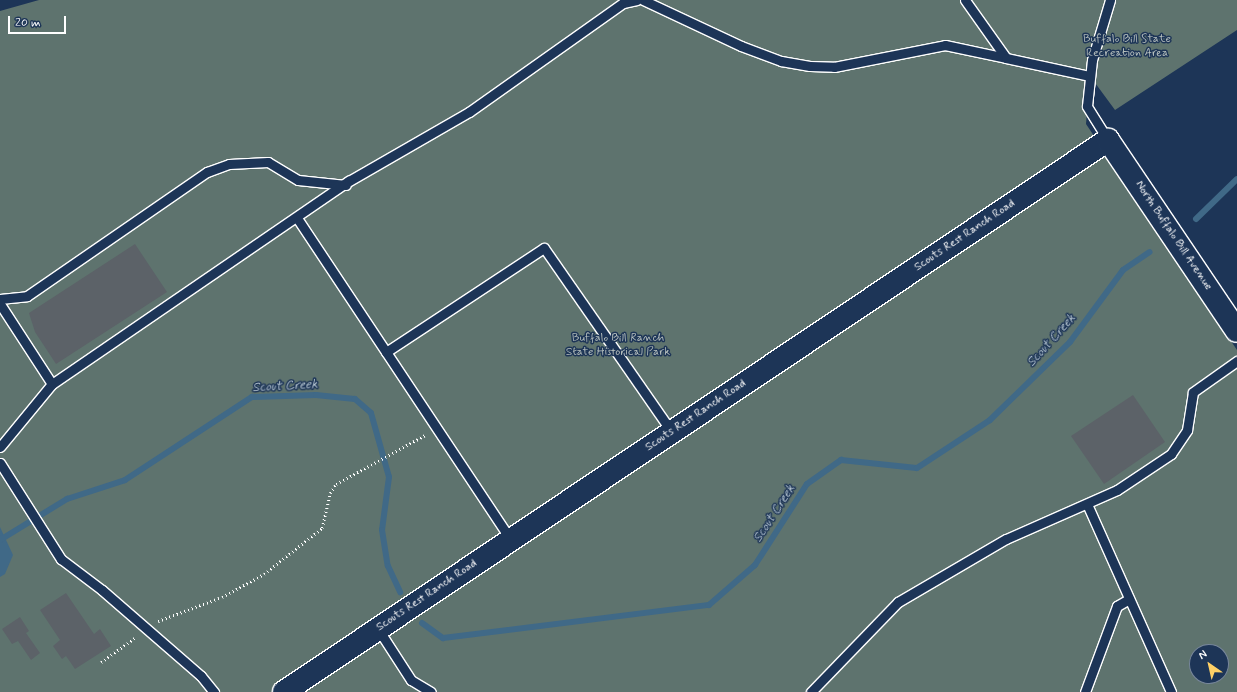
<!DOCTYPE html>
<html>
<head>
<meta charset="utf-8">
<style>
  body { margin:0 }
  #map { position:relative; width:1237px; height:692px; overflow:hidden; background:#1d3557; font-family:Mynerve,sans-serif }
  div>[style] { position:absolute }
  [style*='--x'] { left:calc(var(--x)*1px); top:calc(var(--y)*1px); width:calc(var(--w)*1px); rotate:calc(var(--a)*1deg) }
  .green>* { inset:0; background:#5e736e }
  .water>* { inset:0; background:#406987 }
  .stream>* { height:6px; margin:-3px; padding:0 3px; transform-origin:3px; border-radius:3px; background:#406987 }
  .building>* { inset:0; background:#5c6268 }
  .path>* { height:2.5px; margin-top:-1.25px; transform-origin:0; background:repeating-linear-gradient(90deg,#fff 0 1px,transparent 0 4px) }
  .roads { filter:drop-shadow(1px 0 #fff) drop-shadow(-1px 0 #fff) drop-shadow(0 1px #fff) drop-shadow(0 -1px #fff) }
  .lane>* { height:9px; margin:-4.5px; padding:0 4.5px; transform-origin:4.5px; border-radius:4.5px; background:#1d3557 }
  .secondary>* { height:22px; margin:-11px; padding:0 11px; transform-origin:11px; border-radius:11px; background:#1d3557 }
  span { translate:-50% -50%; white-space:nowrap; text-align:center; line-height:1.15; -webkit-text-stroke:3px #1d3557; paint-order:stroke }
  .park-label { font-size:12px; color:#b7c0be }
  .street-label { font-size:12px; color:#fff }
  .water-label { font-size:13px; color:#b3c3cf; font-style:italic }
  .north { position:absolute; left:1189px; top:644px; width:40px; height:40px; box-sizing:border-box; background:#1d3557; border:1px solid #77869a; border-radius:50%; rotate:326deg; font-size:11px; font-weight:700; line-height:16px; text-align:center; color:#fff }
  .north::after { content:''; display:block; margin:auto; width:14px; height:18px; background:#ffd166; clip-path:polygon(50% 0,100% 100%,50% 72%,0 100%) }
  .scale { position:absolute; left:8px; top:16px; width:58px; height:18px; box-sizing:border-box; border:2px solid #fff; border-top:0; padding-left:5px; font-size:12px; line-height:14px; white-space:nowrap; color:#fff; -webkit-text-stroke:3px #1d3557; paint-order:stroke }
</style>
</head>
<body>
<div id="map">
  <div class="green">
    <div style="clip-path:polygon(evenodd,39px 0,1237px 0,1237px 30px,1115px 110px,1090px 76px,1086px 124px,1237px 350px,1237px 692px,0 692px,0 11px,39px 0,1197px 652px,1221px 652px,1221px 676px,1197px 676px,1197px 652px)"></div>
  </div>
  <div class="water">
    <div style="clip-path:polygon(0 527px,13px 555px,5px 574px,0 577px)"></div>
  </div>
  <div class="stream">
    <div style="--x:1196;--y:219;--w:57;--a:-44.3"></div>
    <div style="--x:0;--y:540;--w:79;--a:-31.5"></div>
    <div style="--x:67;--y:499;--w:61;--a:-18.1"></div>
    <div style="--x:125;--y:480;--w:152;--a:-33.2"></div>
    <div style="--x:252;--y:397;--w:64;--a:-1.8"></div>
    <div style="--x:316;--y:395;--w:39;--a:6"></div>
    <div style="--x:355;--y:399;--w:21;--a:41"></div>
    <div style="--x:371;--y:413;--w:66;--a:74.3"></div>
    <div style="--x:389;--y:477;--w:53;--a:97.5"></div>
    <div style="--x:382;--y:530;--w:36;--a:81"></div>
    <div style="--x:388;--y:566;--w:29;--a:65"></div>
    <div style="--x:422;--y:623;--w:26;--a:36"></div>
    <div style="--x:443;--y:638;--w:268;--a:-7.1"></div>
    <div style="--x:709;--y:605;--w:61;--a:-41"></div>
    <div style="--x:755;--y:565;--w:96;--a:-57.3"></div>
    <div style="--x:807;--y:484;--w:42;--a:-35.2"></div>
    <div style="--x:841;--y:460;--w:76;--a:6"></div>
    <div style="--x:917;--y:468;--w:87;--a:-33.3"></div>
    <div style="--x:990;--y:420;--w:112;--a:-44.3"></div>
    <div style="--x:1070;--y:342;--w:89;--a:-53.6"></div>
    <div style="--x:1123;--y:270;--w:32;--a:-34"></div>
  </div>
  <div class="building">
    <div style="clip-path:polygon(135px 244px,167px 292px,56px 364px,35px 332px,29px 313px)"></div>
    <div style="clip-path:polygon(1133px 395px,1165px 442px,1104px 484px,1071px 436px)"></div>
    <div style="clip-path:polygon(66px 593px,94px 634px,100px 629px,111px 646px,75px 669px,66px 656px,62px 659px,53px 646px,60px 640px,40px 610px)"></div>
    <div style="clip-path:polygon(20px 617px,29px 631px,26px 633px,40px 653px,31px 660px,18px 641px,12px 644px,2px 629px)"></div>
  </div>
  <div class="path">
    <div style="--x:158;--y:621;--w:68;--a:-20.6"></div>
    <div style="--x:222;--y:597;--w:48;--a:-28.7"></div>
    <div style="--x:264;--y:574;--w:74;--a:-38.4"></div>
    <div style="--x:322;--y:528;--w:36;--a:-77"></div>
    <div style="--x:330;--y:493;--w:11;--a:-56"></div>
    <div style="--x:336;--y:484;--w:102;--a:-28.8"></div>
    <div style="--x:101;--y:662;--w:43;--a:-35.5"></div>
  </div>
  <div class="roads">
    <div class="lane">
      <div style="--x:643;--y:0;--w:108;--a:25.1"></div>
      <div style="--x:741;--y:46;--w:43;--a:20.6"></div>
      <div style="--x:781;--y:61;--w:29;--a:10"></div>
      <div style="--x:810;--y:66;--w:24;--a:2"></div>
      <div style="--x:834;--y:67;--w:113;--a:-11.2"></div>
      <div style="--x:945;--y:45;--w:62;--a:12"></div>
      <div style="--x:965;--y:0;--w:71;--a:54.7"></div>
      <div style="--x:1006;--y:58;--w:86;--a:12.1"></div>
      <div style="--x:1108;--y:140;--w:40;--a:-122"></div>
      <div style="--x:1087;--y:106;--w:46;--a:-83.8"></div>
      <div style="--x:1092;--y:60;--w:63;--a:-73.3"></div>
      <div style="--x:297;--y:218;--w:387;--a:56.4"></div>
      <div style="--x:0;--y:299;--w:27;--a:-6"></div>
      <div style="--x:27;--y:296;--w:219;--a:-34.6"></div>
      <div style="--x:207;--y:172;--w:23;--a:-20"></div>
      <div style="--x:229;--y:164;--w:39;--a:-3"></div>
      <div style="--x:268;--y:162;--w:35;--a:31"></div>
      <div style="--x:298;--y:180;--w:48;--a:5.9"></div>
      <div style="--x:0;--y:304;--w:95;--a:57"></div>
      <div style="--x:386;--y:352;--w:189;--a:-33.4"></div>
      <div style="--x:544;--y:248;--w:224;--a:55.2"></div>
      <div style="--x:0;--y:447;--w:82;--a:-50.5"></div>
      <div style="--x:52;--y:384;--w:360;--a:-34.4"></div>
      <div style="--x:349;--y:181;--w:138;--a:-29.9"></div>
      <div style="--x:469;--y:112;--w:189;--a:-35.3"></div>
      <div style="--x:623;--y:3;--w:14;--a:-12"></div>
      <div style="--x:0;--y:463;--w:114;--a:57.6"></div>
      <div style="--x:61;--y:559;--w:51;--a:37.1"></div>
      <div style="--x:102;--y:590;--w:131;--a:41"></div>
      <div style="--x:201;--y:676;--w:21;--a:51"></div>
      <div style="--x:1087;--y:504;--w:206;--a:65.9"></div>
      <div style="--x:378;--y:629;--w:61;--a:57.1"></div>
      <div style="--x:411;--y:680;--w:23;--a:31"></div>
      <div style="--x:811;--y:692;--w:125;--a:-46"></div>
      <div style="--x:898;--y:602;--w:125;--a:-30.3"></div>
      <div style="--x:1006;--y:539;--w:121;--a:-23.8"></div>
      <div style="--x:1117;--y:490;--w:65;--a:-33.7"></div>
      <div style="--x:1171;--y:454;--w:29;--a:-56"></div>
      <div style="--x:1187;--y:430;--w:38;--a:-81"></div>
      <div style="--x:1193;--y:392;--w:54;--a:-35.2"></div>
      <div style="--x:1085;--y:692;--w:92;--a:-69.6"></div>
      <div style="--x:1117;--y:606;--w:14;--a:-30"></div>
    </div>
    <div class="secondary">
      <div style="--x:284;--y:692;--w:992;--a:-33.82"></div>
      <div style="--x:1108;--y:140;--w:230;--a:56"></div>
    </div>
  </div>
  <div class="park-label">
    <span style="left:1127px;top:47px">Buffalo Bill State<br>Recreation Area</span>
    <span style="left:618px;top:346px">Buffalo Bill Ranch<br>State Historical Park</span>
  </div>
  <div class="street-label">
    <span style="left:965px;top:236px;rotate:-34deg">Scouts Rest Ranch Road</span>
    <span style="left:1173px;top:236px;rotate:56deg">North Buffalo Bill Avenue</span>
    <span style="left:696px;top:416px;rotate:-34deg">Scouts Rest Ranch Road</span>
    <span style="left:427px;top:596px;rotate:-34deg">Scouts Rest Ranch Road</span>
  </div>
  <div class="water-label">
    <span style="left:1052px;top:341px;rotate:-48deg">Scout Creek</span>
    <span style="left:285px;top:387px;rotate:-3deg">Scout Creek</span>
    <span style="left:775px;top:514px;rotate:-57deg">Scout Creek</span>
  </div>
  <div class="north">N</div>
  <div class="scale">20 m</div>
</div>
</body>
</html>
